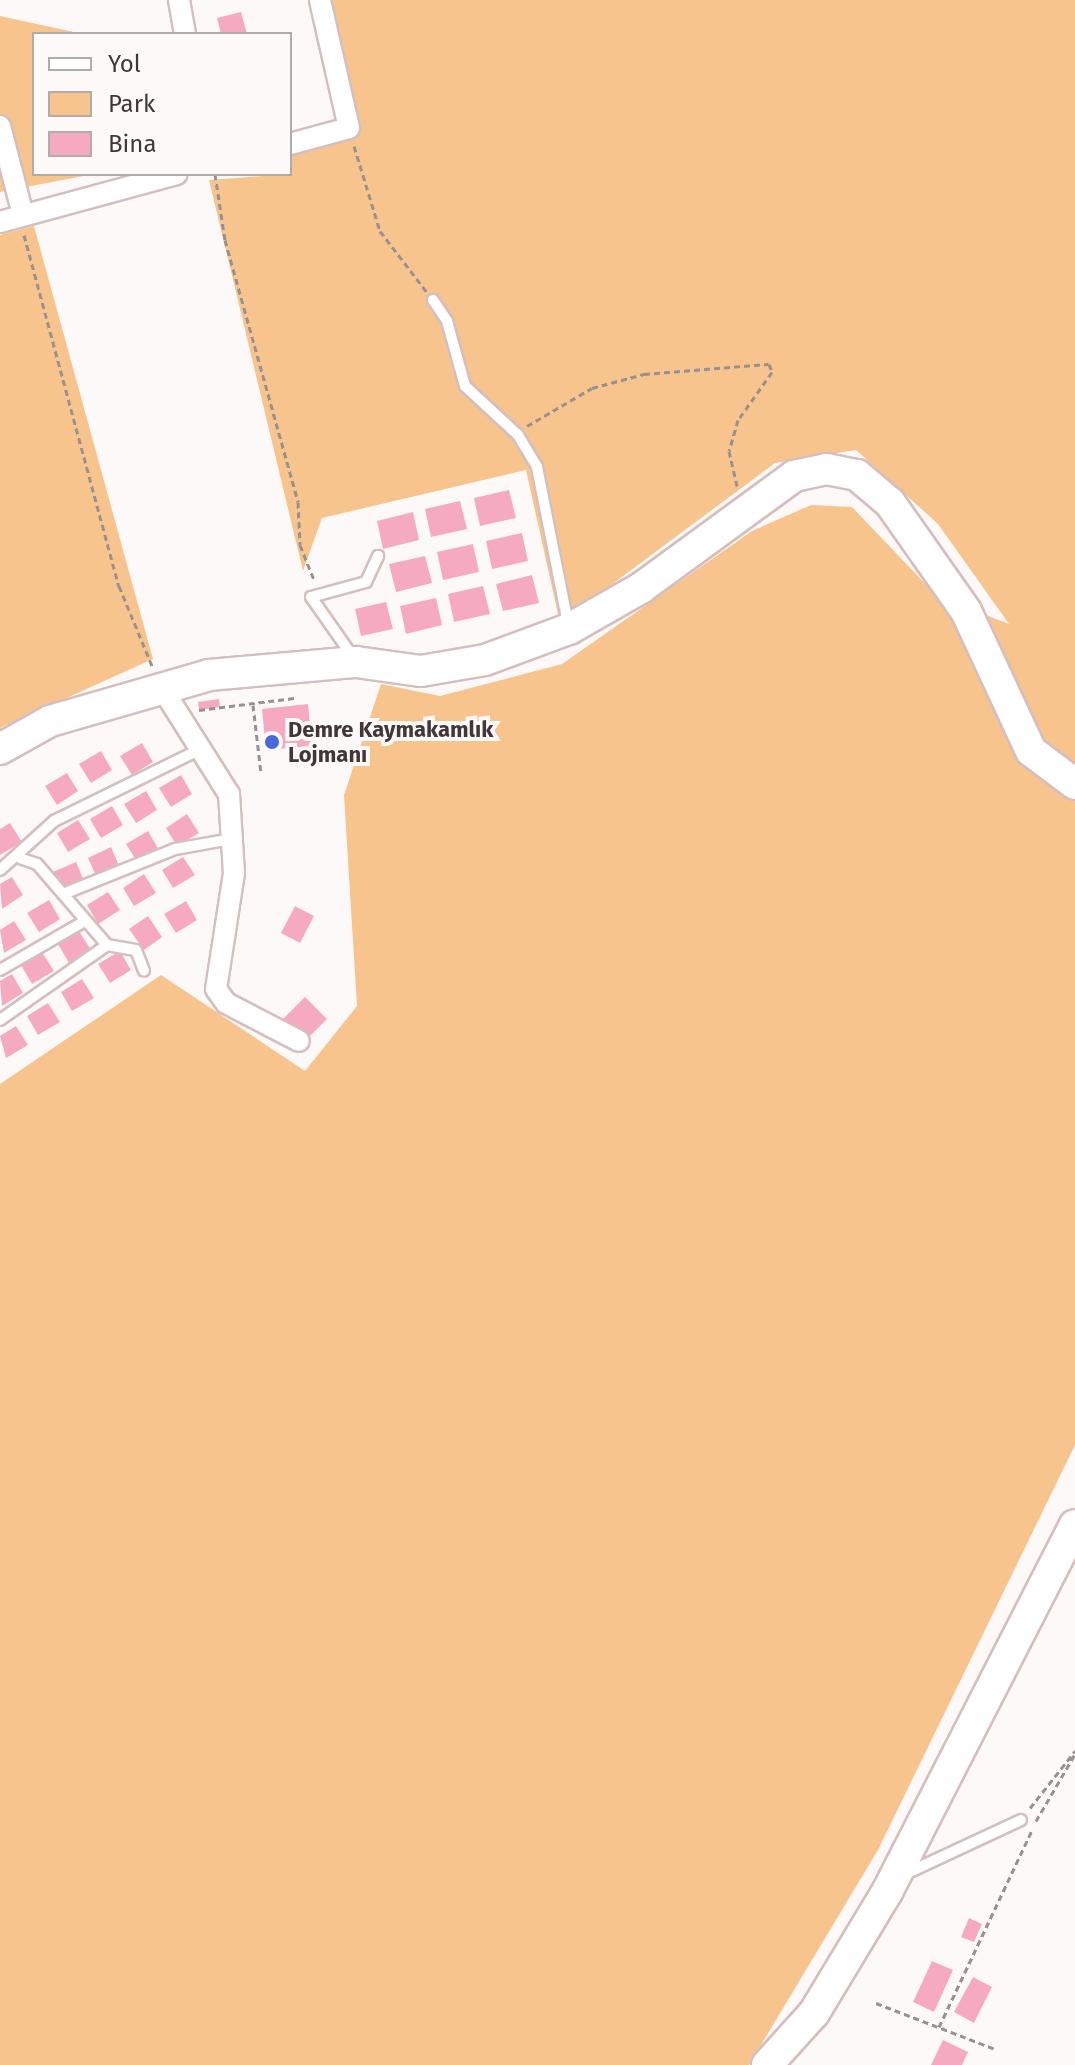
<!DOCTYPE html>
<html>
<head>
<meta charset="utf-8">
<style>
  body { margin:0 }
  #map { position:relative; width:1075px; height:2065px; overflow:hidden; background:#fef9f9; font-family:"Fira Sans",sans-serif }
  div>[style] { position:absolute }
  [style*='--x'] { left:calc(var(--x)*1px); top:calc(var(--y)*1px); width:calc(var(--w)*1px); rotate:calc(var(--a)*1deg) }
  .green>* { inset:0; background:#f8c48e }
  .building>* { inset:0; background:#f6aac2 }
  .path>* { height:3px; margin-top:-1.5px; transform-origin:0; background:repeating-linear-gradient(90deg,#989190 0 6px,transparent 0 10px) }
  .roads { filter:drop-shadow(2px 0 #d5bfbe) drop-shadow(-2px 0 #d5bfbe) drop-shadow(0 2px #d5bfbe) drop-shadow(0 -2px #d5bfbe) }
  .lane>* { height:10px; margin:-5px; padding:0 5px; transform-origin:5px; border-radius:5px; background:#fff }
  .street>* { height:20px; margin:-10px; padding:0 10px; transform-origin:10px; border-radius:10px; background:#fff }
  .secondary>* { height:30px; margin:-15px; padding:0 15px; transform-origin:15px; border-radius:15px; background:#fff }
  .dots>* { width:22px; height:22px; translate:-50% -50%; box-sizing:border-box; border:4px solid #fef9f9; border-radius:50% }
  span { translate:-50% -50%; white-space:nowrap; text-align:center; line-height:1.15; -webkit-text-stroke:8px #fef9f9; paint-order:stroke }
  .poi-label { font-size:22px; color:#403736; font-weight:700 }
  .left { translate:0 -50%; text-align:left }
  .legend { position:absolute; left:32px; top:32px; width:260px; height:144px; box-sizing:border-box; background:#fef9f9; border:2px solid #b2abab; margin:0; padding:10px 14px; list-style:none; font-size:24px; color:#403736 }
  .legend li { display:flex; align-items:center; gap:16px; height:40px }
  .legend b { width:40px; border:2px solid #b2abab }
</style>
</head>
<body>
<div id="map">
  <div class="green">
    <div style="clip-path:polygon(330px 0,1075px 0,1075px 1445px,878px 1850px,749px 2065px,0 2065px,0 1084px,161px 975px,305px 1071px,357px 1006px,344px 795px,381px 684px,440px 696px,562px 664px,752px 531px,811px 505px,852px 507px,937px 596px,1009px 624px,938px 524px,856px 450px,775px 463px,560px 623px,526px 470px,322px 518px,303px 571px,209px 180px,290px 174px,290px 141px,337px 119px)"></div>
    <div style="clip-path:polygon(0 16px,83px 34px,34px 34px,34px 174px,94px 174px,0 192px)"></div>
    <div style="clip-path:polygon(34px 226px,153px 659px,0 728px,0 235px)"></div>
  </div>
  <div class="building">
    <div style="clip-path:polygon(241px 12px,247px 34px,221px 34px,217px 18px)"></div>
    <div style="clip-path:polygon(509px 490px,516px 518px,480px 526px,474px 498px)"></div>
    <div style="clip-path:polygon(460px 501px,467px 529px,431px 537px,425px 509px)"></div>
    <div style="clip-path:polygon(413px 512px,419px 540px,383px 549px,377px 521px)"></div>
    <div style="clip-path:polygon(522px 533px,528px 561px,492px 569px,486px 541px)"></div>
    <div style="clip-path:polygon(473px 544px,479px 572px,443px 580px,437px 552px)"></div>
    <div style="clip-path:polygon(425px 556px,432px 583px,396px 592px,389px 564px)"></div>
    <div style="clip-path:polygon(532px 575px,539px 603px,503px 611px,496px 584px)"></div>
    <div style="clip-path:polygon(483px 586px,490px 614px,454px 622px,448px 594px)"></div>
    <div style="clip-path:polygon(436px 598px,442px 625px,406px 634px,400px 606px)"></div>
    <div style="clip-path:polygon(386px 602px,393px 629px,361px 636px,355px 609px)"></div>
    <div style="clip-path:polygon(219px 699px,220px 707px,199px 710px,198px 702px)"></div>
    <div style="clip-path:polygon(308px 704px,312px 746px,266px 750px,262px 709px)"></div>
    <div style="clip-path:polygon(142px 743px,153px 762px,132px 775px,120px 756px)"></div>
    <div style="clip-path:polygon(101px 751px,112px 770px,91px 783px,79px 764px)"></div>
    <div style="clip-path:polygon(67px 773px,78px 791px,57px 805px,45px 786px)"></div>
    <div style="clip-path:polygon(181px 775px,192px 794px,171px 807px,159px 788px)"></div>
    <div style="clip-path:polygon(146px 791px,157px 810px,136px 823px,124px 804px)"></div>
    <div style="clip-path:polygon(112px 806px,123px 825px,101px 838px,90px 819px)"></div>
    <div style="clip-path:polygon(187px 814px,199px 833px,177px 846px,166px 828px)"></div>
    <div style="clip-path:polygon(78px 820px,90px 839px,68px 852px,57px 833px)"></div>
    <div style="clip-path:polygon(10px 823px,22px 842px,0 855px,0 829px)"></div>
    <div style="clip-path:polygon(148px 831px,159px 850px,138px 863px,126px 844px)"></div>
    <div style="clip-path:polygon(111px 847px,120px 868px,97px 878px,88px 858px)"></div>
    <div style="clip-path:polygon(183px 857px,195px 875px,173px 888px,162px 870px)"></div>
    <div style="clip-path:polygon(76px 862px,85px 883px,62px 892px,53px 872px)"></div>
    <div style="clip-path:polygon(144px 874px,156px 893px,134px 906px,123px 888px)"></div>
    <div style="clip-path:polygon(12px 877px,23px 895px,2px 909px,0 884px)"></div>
    <div style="clip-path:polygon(108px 892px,120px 910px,98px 924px,87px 905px)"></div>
    <div style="clip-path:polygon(49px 900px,60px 919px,39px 932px,27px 913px)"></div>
    <div style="clip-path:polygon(186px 901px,197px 920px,176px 933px,164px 914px)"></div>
    <div style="clip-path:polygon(295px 906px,314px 916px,300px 943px,281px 933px)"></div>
    <div style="clip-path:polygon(148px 916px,162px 937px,144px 950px,129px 929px)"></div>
    <div style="clip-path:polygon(14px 921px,26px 940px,4px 953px,0 930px)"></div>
    <div style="clip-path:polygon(79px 931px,91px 950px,69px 963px,58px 944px)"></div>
    <div style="clip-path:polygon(120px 951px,131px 970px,110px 983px,98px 964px)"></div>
    <div style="clip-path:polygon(42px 952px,54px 971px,32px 984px,21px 965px)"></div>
    <div style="clip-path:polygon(12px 974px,23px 993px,2px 1006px,0 981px)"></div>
    <div style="clip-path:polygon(82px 979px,94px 998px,72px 1011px,61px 992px)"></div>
    <div style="clip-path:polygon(305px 997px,327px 1019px,304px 1042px,282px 1020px)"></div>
    <div style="clip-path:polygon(48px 1003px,60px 1022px,38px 1035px,27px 1016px)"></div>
    <div style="clip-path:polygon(16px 1026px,28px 1045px,6px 1058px,0 1036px)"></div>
    <div style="clip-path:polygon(969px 1918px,982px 1924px,974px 1942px,961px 1937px)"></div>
    <div style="clip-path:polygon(932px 1961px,953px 1970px,934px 2012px,913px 2002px)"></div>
    <div style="clip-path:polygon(973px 1977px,992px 1987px,974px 2023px,954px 2012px)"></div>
    <div style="clip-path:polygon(943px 2040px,968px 2052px,962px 2065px,931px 2065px)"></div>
  </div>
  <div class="path">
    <div style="--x:354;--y:146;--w:89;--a:73"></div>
    <div style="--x:380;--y:231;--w:76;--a:52.5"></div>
    <div style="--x:215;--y:174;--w:67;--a:81.4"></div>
    <div style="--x:225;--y:240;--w:272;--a:74.4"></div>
    <div style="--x:298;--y:502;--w:43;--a:87.3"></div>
    <div style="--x:300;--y:545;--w:38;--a:68"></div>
    <div style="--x:24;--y:235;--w:364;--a:74.9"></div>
    <div style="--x:119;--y:586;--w:89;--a:67.5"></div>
    <div style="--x:527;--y:426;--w:75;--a:-30.3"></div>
    <div style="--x:592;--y:388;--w:54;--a:-15.1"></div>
    <div style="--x:644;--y:374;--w:125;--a:-4.6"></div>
    <div style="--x:769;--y:364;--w:9;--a:69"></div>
    <div style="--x:772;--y:372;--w:59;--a:125.3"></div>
    <div style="--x:738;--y:420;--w:32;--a:106"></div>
    <div style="--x:729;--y:451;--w:37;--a:77"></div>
    <div style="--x:253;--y:705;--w:68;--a:83.3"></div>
    <div style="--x:199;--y:710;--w:96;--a:-7.2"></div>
    <div style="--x:1030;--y:1808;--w:73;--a:-51.7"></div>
    <div style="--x:1036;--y:1821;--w:78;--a:-59.8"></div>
    <div style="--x:876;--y:2003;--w:128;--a:21.1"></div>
    <div style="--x:939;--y:2027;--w:216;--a:-64.7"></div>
  </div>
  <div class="roads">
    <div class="lane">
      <div style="--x:433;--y:300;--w:25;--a:56"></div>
      <div style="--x:447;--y:321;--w:67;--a:74.5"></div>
      <div style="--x:465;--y:386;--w:72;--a:42.8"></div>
      <div style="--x:518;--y:435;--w:37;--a:59"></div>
      <div style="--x:537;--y:467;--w:159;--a:78.8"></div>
      <div style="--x:353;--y:657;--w:73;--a:-125"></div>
      <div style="--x:311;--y:597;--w:57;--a:-15.3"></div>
      <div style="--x:366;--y:582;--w:29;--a:-65"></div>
      <div style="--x:0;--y:870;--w:73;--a:-42.2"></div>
      <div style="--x:54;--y:821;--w:164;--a:-26.1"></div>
      <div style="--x:63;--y:894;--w:121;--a:-21.9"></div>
      <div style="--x:175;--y:849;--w:58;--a:-10"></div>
      <div style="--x:107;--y:945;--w:29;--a:10"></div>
      <div style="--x:136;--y:950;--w:22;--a:69"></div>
      <div style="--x:0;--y:970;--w:96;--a:-30"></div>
      <div style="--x:0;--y:1020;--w:131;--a:-35"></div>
      <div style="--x:107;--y:945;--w:107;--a:-130.8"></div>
      <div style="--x:37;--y:864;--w:18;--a:-161"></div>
      <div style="--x:903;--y:1875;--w:130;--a:-25"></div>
    </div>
    <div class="street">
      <div style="--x:179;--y:0;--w:35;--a:80"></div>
      <div style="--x:0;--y:126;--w:92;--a:75.5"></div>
      <div style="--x:290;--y:144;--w:61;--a:-15.2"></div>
      <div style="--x:349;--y:128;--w:131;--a:-102.8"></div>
      <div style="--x:0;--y:222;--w:183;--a:-15.2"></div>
      <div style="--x:160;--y:685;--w:129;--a:57.7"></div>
      <div style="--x:229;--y:794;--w:79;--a:86.4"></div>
      <div style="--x:234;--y:873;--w:117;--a:98.8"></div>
      <div style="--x:216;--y:989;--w:17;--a:54"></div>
      <div style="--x:226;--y:1003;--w:82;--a:27.5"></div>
    </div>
    <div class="secondary">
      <div style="--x:0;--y:749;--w:57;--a:-29.2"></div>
      <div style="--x:50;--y:721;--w:166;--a:-16.1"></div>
      <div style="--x:209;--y:675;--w:148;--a:-5.1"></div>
      <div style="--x:356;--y:662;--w:66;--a:7.9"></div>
      <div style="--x:421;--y:671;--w:65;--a:-9.8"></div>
      <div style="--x:485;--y:660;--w:90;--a:-20.3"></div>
      <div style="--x:569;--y:629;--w:83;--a:-29.7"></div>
      <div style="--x:641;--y:588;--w:190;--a:-36.2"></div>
      <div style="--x:794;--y:476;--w:33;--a:-12"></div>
      <div style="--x:826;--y:469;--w:32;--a:11"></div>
      <div style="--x:857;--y:475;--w:43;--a:40.3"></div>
      <div style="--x:890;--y:503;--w:132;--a:54.9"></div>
      <div style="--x:966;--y:611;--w:154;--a:65.1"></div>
      <div style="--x:1031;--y:751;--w:55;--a:36.9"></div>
      <div style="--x:767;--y:2065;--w:70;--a:-47.9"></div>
      <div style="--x:814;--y:2013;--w:141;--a:-58.9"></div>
      <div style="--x:887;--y:1892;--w:412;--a:-62.9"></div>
    </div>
  </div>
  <div class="dots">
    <div style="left:272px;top:742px;background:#4769dc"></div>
  </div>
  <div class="poi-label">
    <span class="left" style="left:288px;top:742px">Demre Kaymakamlık<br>Lojmanı</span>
  </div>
  <ul class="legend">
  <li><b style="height:10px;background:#fff"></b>Yol</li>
  <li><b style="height:22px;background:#f8c48e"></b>Park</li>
  <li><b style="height:22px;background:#f6aac2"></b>Bina</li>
  </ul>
</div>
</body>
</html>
